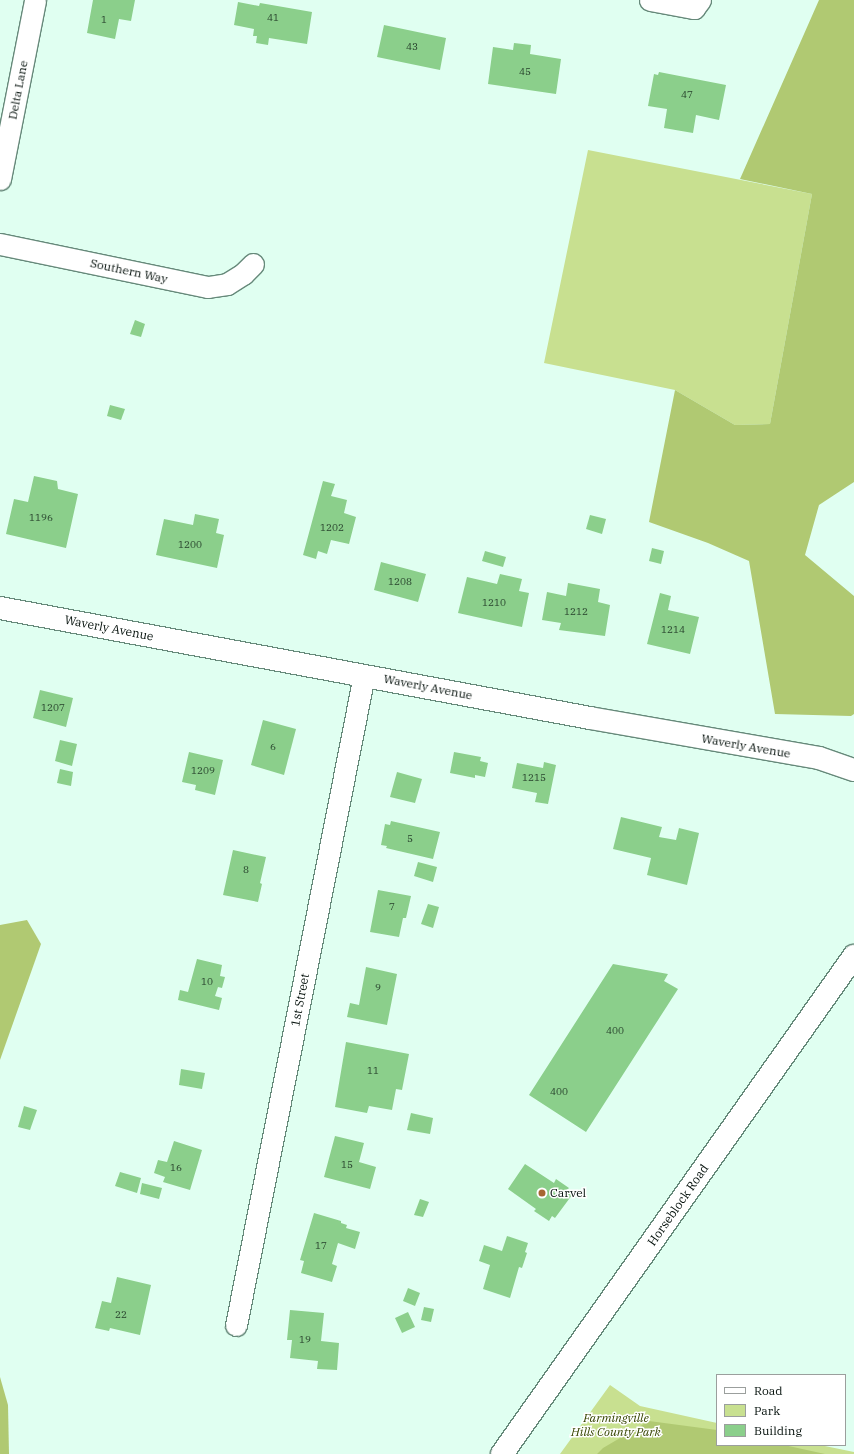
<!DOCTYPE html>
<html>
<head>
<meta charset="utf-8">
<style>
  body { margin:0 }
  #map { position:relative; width:854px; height:1454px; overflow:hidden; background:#e0fff1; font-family:"IBM Plex Serif",serif }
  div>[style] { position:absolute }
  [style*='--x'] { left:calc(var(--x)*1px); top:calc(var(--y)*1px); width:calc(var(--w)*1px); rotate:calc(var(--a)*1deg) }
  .green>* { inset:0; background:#c8e090 }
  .forest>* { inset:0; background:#b0c972 }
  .building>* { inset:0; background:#8bcf8b }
  .roads { filter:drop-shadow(1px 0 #66897a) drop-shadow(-1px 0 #66897a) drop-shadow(0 1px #66897a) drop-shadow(0 -1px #66897a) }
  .street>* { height:21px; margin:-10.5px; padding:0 10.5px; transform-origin:10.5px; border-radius:10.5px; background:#fff }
  .secondary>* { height:22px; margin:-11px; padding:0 11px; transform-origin:11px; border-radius:11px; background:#fff }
  .primary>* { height:22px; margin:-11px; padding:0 11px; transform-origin:11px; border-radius:11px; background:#fff }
  .dots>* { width:11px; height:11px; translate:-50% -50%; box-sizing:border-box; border:2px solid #fff; border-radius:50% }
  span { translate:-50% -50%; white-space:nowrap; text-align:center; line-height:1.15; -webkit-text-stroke:3px #fff; paint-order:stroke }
  .number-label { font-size:10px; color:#26402b }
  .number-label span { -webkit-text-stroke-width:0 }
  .street-label { font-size:12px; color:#04100b }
  .poi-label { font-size:12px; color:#04100b }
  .left { translate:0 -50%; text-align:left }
  .park-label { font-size:12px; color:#374602; font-style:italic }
  .legend { position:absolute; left:716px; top:1374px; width:130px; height:72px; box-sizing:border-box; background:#fff; border:1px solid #9b9f9d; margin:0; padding:5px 7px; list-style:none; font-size:12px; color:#04100b }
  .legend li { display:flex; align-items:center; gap:8px; height:20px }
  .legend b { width:20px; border:1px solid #9b9f9d }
</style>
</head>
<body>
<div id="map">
  <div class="green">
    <div style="clip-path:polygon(588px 150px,812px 194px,770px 424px,735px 425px,675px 390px,544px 363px)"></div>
    <div style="clip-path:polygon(610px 1385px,640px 1406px,717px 1423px,717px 1445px,820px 1445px,854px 1452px,854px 1454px,560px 1454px)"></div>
  </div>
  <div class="forest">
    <div style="clip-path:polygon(819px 0,854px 0,854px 482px,819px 505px,805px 555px,854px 596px,854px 714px,851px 716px,775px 714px,749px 561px,708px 543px,649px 522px,675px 390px,735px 425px,770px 424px,812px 194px,740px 179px)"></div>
    <div style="clip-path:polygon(27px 920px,41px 944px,0 1060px,0 925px)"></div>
    <div style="clip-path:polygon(0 1377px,8px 1405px,9px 1454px,0 1454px)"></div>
    <div style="clip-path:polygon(649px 1421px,717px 1430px,717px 1445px,784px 1445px,825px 1454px,597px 1454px,603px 1448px)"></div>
  </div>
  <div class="building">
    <div style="clip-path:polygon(93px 0,135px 0,131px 21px,119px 19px,115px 39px,87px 33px)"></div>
    <div style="clip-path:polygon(238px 2px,259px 6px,260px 3px,312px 12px,307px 44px,269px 38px,268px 45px,256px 43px,257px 36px,253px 36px,254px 29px,234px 25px)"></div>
    <div style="clip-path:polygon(384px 25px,446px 38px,440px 70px,377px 57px)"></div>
    <div style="clip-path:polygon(514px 43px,531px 45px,530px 54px,561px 59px,556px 94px,488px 84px,493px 47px,513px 50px)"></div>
    <div style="clip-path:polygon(659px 72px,726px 85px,719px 120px,696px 115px,693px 133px,664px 128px,667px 109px,648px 106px,654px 74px,658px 75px)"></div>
    <div style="clip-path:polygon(135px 320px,145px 324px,141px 337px,130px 334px)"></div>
    <div style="clip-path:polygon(110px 405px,125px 409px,121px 420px,107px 416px)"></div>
    <div style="clip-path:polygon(34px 476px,57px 481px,58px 489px,78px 494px,66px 548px,6px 534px,14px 499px,28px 502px)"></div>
    <div style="clip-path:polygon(323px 481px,335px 484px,331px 496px,347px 500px,344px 513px,356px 517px,349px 544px,331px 540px,327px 554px,318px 551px,316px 559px,303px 555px)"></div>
    <div style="clip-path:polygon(195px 514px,219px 519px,216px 533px,224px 535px,217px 568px,156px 555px,164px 519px,193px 525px)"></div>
    <div style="clip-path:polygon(590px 515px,606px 519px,602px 534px,586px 529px)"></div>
    <div style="clip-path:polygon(652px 548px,664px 551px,661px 564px,649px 561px)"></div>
    <div style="clip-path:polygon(485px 551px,506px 557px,503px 567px,482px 561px)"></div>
    <div style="clip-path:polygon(381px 562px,426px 574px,418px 602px,374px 590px)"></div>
    <div style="clip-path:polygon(500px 574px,522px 579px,519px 591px,529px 593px,522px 627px,458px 613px,467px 577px,497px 584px)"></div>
    <div style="clip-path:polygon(568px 583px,600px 589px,598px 602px,610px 605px,605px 636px,559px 630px,561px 623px,542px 620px,547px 592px,566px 596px)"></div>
    <div style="clip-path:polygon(660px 593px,671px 596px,668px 610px,699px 617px,690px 654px,647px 644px)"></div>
    <div style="clip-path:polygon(40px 690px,73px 698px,66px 727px,33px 718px)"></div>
    <div style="clip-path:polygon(263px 720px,296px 729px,284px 775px,251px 765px)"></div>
    <div style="clip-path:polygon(60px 740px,77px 744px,72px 766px,55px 761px)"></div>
    <div style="clip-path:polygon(189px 752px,223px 760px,215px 795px,195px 790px,196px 785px,182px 782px)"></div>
    <div style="clip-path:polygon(454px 752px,481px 757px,480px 761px,488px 763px,485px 777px,475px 775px,475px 778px,450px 773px)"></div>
    <div style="clip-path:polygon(544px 762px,556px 765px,548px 804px,535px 802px,537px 793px,512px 788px,517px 763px,543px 768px)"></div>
    <div style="clip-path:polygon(60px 769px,73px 772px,71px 786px,57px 783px)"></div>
    <div style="clip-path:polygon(397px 772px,422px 779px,415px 803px,390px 797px)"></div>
    <div style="clip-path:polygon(621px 817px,662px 827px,659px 837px,676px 840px,679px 828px,699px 833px,687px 885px,647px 875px,651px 858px,613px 849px)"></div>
    <div style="clip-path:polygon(391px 821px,440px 832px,433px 859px,386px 848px,387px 846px,381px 845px,385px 824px,390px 825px)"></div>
    <div style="clip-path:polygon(233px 850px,266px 857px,260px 883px,262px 884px,258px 902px,223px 895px)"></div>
    <div style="clip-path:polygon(418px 862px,437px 867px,433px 882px,414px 876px)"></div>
    <div style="clip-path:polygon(378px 890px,411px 896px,406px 918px,403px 918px,399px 937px,370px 932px)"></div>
    <div style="clip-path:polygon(428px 904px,439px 907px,433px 928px,421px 924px)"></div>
    <div style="clip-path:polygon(197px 959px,222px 965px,220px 976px,225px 977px,222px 988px,218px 987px,215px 996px,222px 998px,219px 1010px,178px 1000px,180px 990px,188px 992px)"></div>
    <div style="clip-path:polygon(613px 964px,668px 974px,664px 981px,678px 989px,586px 1132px,529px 1095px)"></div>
    <div style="clip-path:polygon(366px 967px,397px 974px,387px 1025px,347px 1017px,350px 1003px,359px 1005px)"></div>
    <div style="clip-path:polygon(346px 1042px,409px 1054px,402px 1090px,396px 1089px,392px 1110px,369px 1106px,367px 1113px,335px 1107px)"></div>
    <div style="clip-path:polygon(181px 1069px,205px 1073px,202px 1089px,179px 1085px)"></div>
    <div style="clip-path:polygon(24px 1106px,37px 1110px,30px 1130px,18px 1127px)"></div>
    <div style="clip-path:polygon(411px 1113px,433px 1118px,430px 1134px,407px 1130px)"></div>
    <div style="clip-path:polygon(335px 1136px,364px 1143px,359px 1162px,376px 1167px,370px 1189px,324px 1177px)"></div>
    <div style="clip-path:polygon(174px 1141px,202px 1150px,190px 1190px,163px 1182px,165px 1177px,154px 1173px,158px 1160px,167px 1162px)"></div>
    <div style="clip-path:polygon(525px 1164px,554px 1183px,556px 1179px,569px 1188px,566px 1191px,572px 1195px,555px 1218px,552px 1216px,549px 1221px,534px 1211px,536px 1209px,508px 1189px)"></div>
    <div style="clip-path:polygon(120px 1172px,141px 1178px,137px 1193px,115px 1186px)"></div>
    <div style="clip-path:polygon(142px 1183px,162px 1188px,159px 1199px,140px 1194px)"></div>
    <div style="clip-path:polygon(420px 1199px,429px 1202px,423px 1217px,414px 1215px)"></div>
    <div style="clip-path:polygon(314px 1213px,341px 1221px,341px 1223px,347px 1225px,346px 1228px,360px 1232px,355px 1249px,338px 1243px,332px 1264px,337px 1266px,332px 1282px,301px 1273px,304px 1261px,300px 1260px)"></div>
    <div style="clip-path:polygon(507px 1236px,528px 1243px,525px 1252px,527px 1253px,522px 1268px,519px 1267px,510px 1298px,483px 1289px,490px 1265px,479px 1261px,484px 1245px,502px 1251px)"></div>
    <div style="clip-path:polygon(117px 1277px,151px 1285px,140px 1335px,110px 1328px,109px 1331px,95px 1328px,102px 1301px,111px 1303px)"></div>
    <div style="clip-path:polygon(408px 1288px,420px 1293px,415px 1306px,403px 1301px)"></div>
    <div style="clip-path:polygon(424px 1307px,434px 1309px,431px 1322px,421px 1320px)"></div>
    <div style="clip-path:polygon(290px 1310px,324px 1313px,321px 1341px,339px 1343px,337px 1370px,317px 1369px,318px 1361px,290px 1358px,292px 1340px,287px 1340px)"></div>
    <div style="clip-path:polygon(408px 1312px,415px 1327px,402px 1333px,395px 1318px)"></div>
  </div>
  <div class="roads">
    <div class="street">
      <div style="--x:650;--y:0;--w:45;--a:10.3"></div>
      <div style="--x:694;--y:8;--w:10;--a:-53"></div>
      <div style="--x:0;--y:179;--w:182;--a:-78.9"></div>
      <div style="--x:0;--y:244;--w:212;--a:11.7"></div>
      <div style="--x:208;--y:287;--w:19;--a:-9"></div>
      <div style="--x:227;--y:284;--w:19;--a:-32"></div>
      <div style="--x:243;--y:274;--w:14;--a:-45"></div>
      <div style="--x:236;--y:1325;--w:662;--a:-78.86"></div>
    </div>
    <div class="secondary">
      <div style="--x:0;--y:608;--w:600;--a:10.56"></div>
      <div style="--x:590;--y:718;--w:232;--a:9.9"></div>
      <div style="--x:819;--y:758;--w:37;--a:19"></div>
    </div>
    <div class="primary">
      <div style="--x:502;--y:1454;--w:610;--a:-54.75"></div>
    </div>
  </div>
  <div class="dots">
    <div style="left:542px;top:1193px;background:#a76632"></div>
  </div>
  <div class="number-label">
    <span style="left:273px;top:18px">41</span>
    <span style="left:104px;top:20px">1</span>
    <span style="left:412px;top:47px">43</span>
    <span style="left:525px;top:72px">45</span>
    <span style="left:687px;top:95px">47</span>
    <span style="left:41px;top:518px">1196</span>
    <span style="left:332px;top:528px">1202</span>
    <span style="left:190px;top:545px">1200</span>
    <span style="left:400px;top:582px">1208</span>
    <span style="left:494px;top:603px">1210</span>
    <span style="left:576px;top:612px">1212</span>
    <span style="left:673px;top:630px">1214</span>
    <span style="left:53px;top:708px">1207</span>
    <span style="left:273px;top:747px">6</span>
    <span style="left:203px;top:771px">1209</span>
    <span style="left:534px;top:778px">1215</span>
    <span style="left:410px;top:839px">5</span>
    <span style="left:246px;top:870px">8</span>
    <span style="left:392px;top:907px">7</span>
    <span style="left:207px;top:982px">10</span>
    <span style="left:378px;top:988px">9</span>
    <span style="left:615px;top:1031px">400</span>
    <span style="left:373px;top:1071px">11</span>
    <span style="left:559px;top:1092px">400</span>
    <span style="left:347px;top:1165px">15</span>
    <span style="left:176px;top:1168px">16</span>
    <span style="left:321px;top:1246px">17</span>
    <span style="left:121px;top:1315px">22</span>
    <span style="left:305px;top:1340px">19</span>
  </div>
  <div class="street-label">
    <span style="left:18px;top:90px;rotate:-79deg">Delta Lane</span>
    <span style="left:129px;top:271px;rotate:12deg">Southern Way</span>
    <span style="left:109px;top:628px;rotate:11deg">Waverly Avenue</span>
    <span style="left:428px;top:687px;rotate:11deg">Waverly Avenue</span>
    <span style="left:746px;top:746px;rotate:10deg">Waverly Avenue</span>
    <span style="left:300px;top:1000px;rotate:-79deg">1st Street</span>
    <span style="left:678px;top:1205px;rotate:-55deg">Horseblock Road</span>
  </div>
  <div class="poi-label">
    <span class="left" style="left:550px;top:1193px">Carvel</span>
  </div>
  <div class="park-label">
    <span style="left:616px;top:1425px">Farmingville<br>Hills County Park</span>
  </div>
  <ul class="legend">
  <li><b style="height:5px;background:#fff"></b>Road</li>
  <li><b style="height:11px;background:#c8e090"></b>Park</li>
  <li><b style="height:11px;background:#8bcf8b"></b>Building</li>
  </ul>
</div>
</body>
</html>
